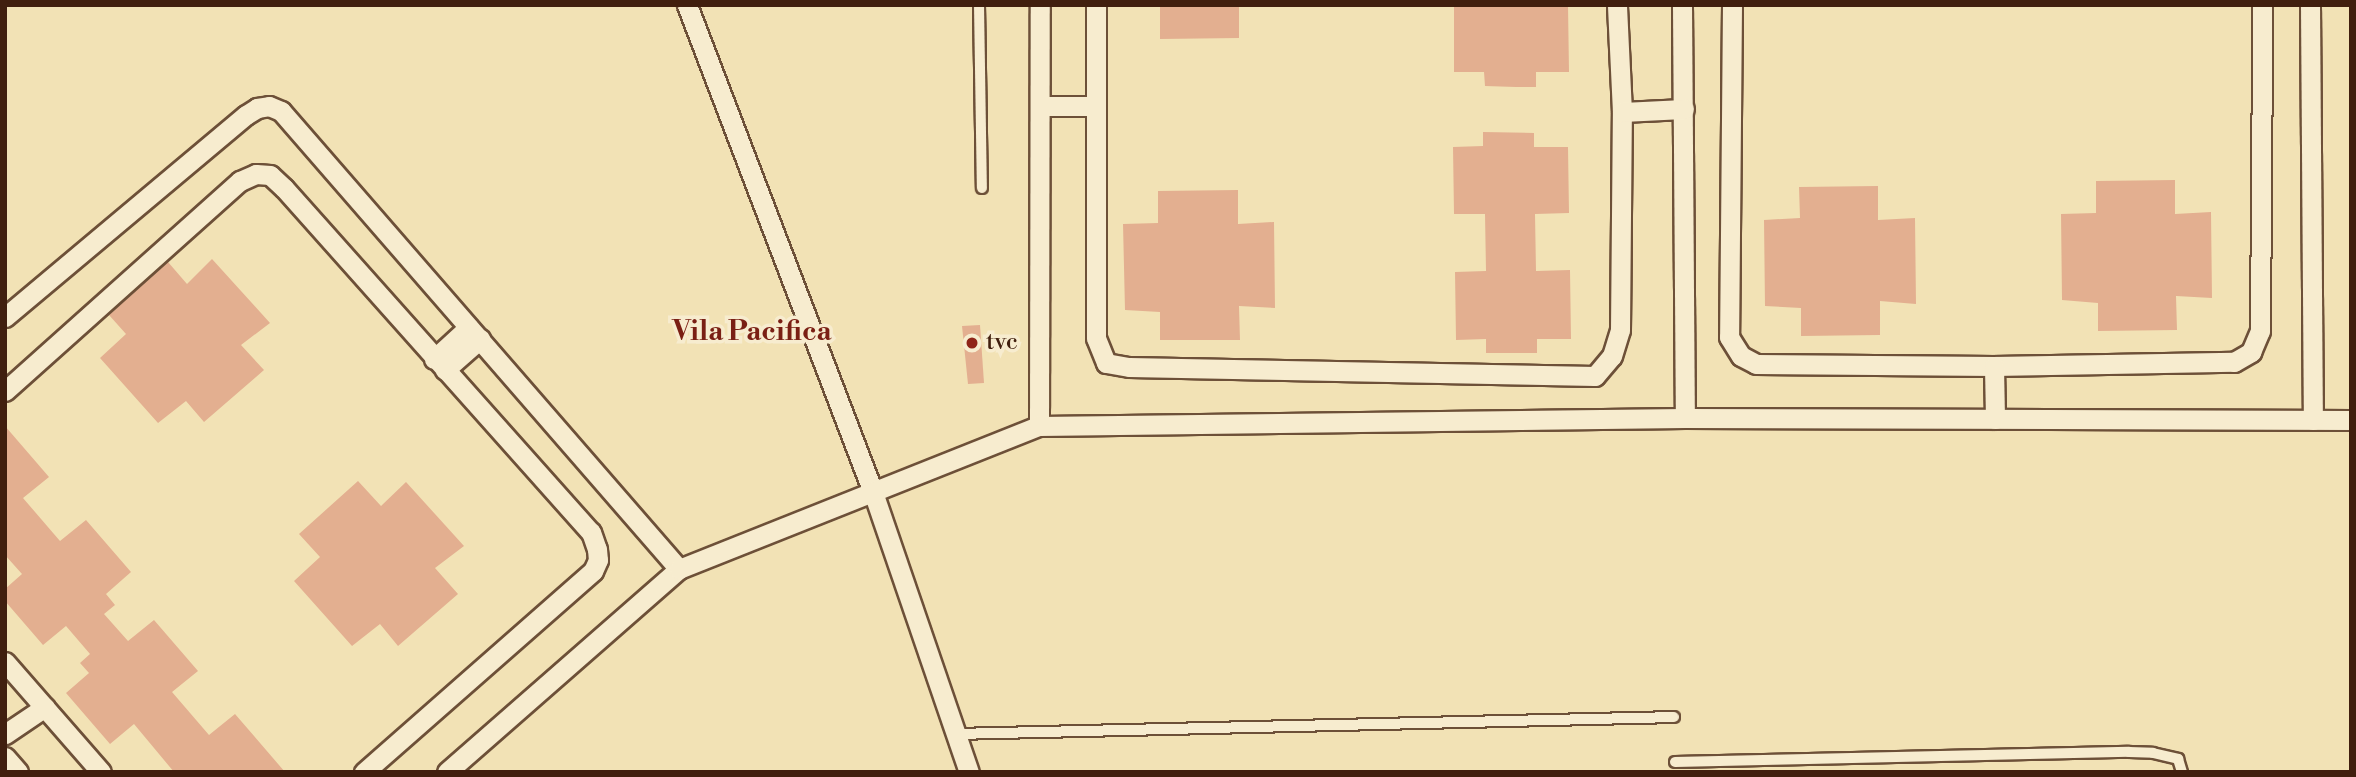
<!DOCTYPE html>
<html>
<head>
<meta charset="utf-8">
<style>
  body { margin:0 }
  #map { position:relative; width:2356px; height:777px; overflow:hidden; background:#f2e2b5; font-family:"Libre Bodoni",serif }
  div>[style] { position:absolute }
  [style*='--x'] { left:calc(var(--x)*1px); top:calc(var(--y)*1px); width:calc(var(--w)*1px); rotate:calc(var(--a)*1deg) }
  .building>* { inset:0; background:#e3af90 }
  .roads { filter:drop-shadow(2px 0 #6d5038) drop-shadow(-2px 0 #6d5038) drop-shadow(0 2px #6d5038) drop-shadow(0 -2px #6d5038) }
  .lane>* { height:10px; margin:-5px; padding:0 5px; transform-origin:5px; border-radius:5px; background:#f7eccf }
  .street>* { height:19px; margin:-9.5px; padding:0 9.5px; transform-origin:9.5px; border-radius:9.5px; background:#f7eccf }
  .dots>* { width:19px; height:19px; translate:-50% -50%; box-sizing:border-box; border:4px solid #f7eccf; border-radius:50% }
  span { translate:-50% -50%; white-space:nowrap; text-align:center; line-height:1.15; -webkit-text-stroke:7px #f7eccf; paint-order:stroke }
  .poi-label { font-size:24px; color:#411f0e }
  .left { translate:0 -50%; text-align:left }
  .quarter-label { font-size:28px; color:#7a1f14; font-weight:700 }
  .frame { position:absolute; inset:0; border:7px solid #411f0e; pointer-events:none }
</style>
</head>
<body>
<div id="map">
  <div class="building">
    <div style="clip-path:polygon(1160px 5px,1239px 5px,1239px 38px,1160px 39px)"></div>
    <div style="clip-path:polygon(1454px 5px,1568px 5px,1569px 72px,1536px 72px,1536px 87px,1516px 87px,1485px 86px,1484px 72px,1454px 72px)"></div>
    <div style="clip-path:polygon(1483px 132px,1534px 133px,1534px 147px,1568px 147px,1569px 213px,1535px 214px,1536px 271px,1570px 270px,1571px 339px,1537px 339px,1537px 353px,1486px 353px,1486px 339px,1456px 340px,1455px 272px,1486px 271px,1485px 214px,1454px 214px,1453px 147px,1483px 146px)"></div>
    <div style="clip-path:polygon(2175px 180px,2175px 214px,2211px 212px,2212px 298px,2176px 296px,2177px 330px,2098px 331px,2098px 303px,2062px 300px,2061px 214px,2096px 213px,2096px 181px)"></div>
    <div style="clip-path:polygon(1878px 186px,1878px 220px,1915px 218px,1916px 304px,1880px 301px,1880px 335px,1801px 336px,1801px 308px,1765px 306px,1764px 220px,1800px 218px,1799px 187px)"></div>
    <div style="clip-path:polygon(1238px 190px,1238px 224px,1274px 222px,1275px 308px,1239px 306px,1240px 340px,1160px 340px,1160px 312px,1125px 310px,1123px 224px,1158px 223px,1158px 191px)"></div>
    <div style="clip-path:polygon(212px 259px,270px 323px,241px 345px,264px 370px,204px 422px,186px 401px,158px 423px,100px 358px,126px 334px,109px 315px,168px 262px,187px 284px)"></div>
    <div style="clip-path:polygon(980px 325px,984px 383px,968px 384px,962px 326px)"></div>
    <div style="clip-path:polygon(5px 426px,49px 477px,23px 498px,60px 541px,86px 520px,131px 572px,106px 594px,115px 605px,104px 614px,128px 641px,154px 620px,198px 671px,172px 692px,209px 735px,235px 714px,285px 772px,174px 772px,134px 724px,110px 744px,66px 693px,89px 673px,80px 663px,90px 654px,66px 626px,43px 645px,5px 601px,5px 589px,22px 574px,5px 555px)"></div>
    <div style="clip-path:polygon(358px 481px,381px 506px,406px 482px,464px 546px,435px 568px,458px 594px,398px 646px,380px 624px,352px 646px,294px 581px,320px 557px,299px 534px)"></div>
  </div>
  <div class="roads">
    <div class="lane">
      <div style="--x:979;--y:5;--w:183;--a:89.1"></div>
      <div style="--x:955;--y:734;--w:719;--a:-1.35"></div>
      <div style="--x:1675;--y:762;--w:454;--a:-1.3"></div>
      <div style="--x:2129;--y:752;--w:24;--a:2"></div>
      <div style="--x:2153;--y:753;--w:26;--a:13"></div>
      <div style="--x:2178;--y:759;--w:14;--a:73"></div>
    </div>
    <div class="street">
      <div style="--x:687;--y:5;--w:521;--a:69.1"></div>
      <div style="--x:873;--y:492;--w:296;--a:71.1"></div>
      <div style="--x:1096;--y:5;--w:333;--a:90"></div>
      <div style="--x:1096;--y:338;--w:27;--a:68"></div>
      <div style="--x:1106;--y:363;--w:23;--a:10"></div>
      <div style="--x:1129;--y:367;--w:466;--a:1.1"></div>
      <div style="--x:1595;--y:376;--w:26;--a:-50"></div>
      <div style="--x:1612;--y:356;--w:27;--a:-73"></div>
      <div style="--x:1620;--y:330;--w:218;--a:-89.5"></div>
      <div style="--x:1622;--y:112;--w:107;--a:-92.7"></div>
      <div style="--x:1682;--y:5;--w:413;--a:89.6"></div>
      <div style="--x:1732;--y:5;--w:332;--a:90.5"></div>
      <div style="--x:1729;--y:337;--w:22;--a:58"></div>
      <div style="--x:1741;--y:356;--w:17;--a:28"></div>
      <div style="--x:1756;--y:364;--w:238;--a:0.5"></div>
      <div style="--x:1994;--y:366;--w:240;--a:-1"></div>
      <div style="--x:2234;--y:362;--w:20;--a:-30"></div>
      <div style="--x:2251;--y:352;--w:23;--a:-67"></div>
      <div style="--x:2260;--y:331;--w:326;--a:-89.6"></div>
      <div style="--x:2310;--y:5;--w:415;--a:89.6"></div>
      <div style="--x:1040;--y:106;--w:56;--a:0"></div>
      <div style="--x:1622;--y:112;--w:62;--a:-2.8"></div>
      <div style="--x:5;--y:317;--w:314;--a:-40"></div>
      <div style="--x:246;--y:115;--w:13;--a:-32"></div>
      <div style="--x:257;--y:108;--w:12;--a:-9"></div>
      <div style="--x:269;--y:106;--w:13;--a:23"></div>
      <div style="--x:281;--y:111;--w:607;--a:49.01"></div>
      <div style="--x:434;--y:359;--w:47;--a:-42.4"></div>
      <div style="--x:1994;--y:366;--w:53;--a:88.9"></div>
      <div style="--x:445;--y:370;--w:47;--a:-41.5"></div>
      <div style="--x:5;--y:391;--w:315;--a:-41.8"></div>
      <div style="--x:240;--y:181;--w:17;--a:-24"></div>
      <div style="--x:256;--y:174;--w:14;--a:4"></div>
      <div style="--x:270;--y:175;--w:19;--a:43"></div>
      <div style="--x:284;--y:188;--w:461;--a:48.3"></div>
      <div style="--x:591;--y:532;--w:18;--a:71"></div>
      <div style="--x:597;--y:549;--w:11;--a:85"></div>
      <div style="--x:598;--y:560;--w:12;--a:114"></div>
      <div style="--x:593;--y:571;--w:305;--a:138.7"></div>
      <div style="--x:1039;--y:426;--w:421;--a:-89.9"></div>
      <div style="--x:5;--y:662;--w:146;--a:48.9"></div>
      <div style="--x:5;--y:734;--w:48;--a:-34"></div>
      <div style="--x:5;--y:757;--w:20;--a:49"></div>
      <div style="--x:447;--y:772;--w:308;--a:-41.2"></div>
      <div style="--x:679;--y:569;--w:387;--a:-21.7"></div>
      <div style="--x:1039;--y:426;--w:646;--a:-0.71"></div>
      <div style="--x:1685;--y:418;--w:666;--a:0.17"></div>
    </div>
  </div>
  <div class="dots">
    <div style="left:972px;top:343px;background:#8f2418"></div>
  </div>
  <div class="poi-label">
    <span class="left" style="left:986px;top:343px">tvc</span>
  </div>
  <div class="quarter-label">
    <span style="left:752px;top:332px">Vila Pacifica</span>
  </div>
  <div class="frame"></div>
</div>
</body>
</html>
